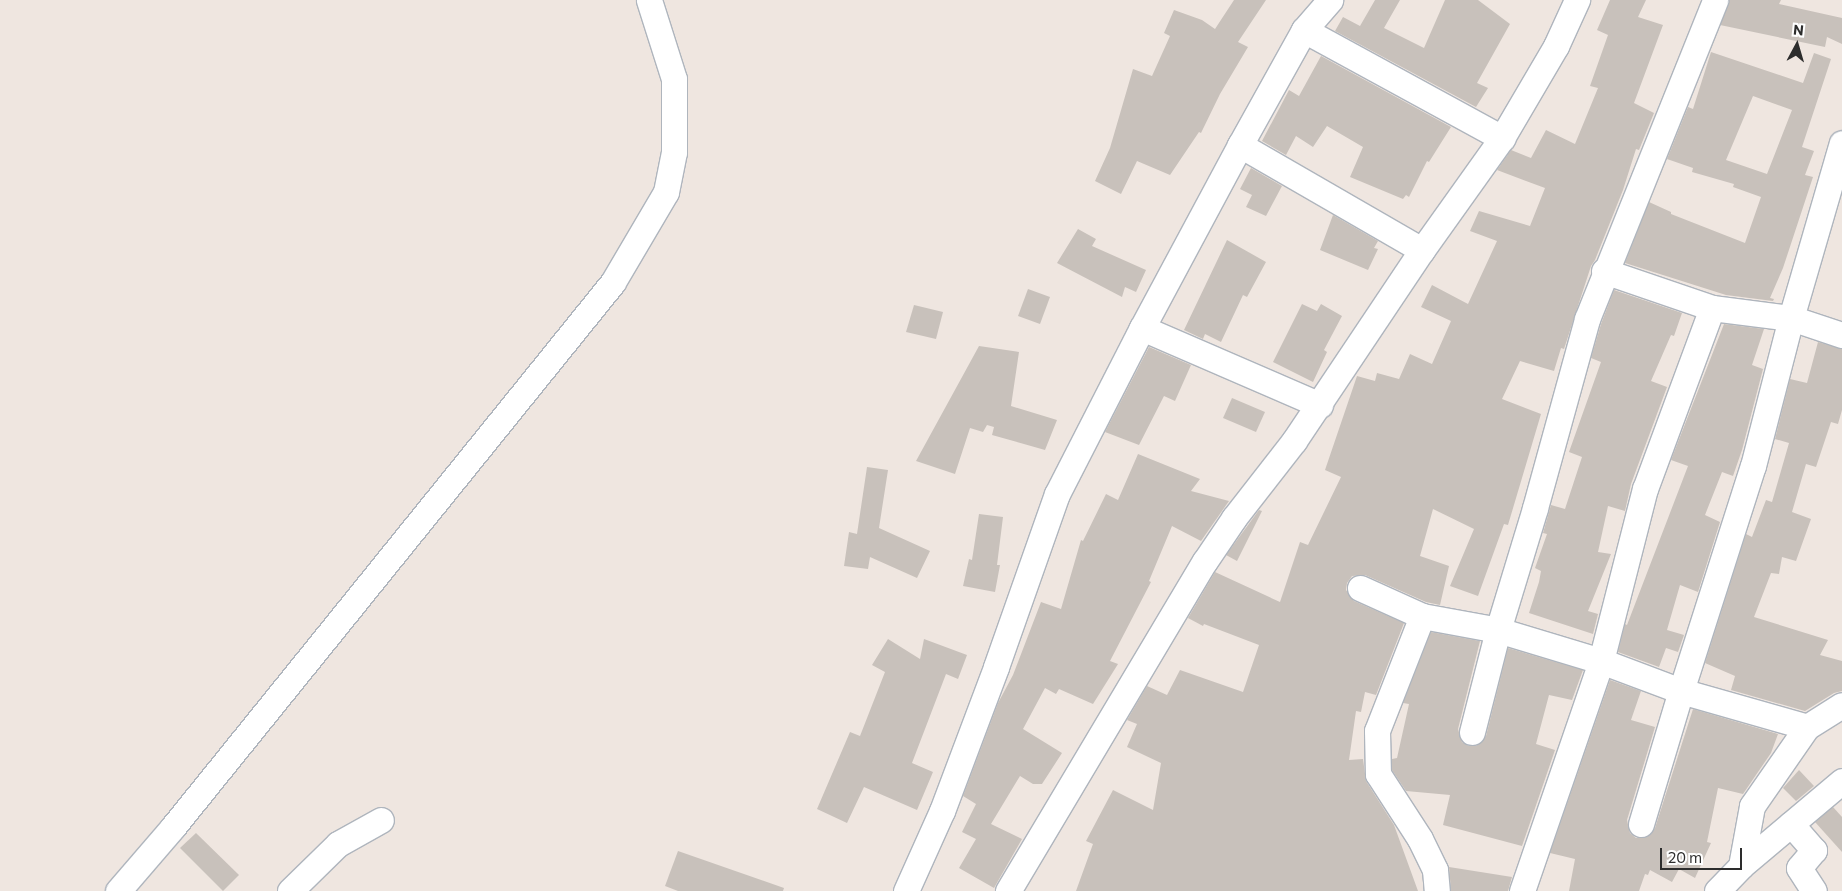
<!DOCTYPE html>
<html>
<head>
<meta charset="utf-8">
<style>
  body { margin:0 }
  #map { position:relative; width:1842px; height:891px; overflow:hidden; background:#efe6e0; font-family:Commissioner,sans-serif }
  div>[style] { position:absolute }
  [style*='--x'] { left:calc(var(--x)*1px); top:calc(var(--y)*1px); width:calc(var(--w)*1px); rotate:calc(var(--a)*1deg) }
  .building>* { inset:0; background:#c8c1bb }
  .roads { filter:drop-shadow(1px 0 #afb5bd) drop-shadow(-1px 0 #afb5bd) drop-shadow(0 1px #afb5bd) drop-shadow(0 -1px #afb5bd) }
  .street>* { height:25px; margin:-12.5px; padding:0 12.5px; transform-origin:12.5px; border-radius:12.5px; background:#fff }
  span { translate:-50% -50%; white-space:nowrap; text-align:center; line-height:1.15; -webkit-text-stroke:4px #fff; paint-order:stroke }
  .north { position:absolute; left:1772px; top:20px; width:50px; height:50px; -webkit-text-stroke:4px #fff; paint-order:stroke; rotate:6deg; font-size:14px; font-weight:700; line-height:20px; text-align:center; color:#2d2d2d }
  .north::after { content:''; display:block; margin:auto; width:18px; height:22px; background:#2d2d2d; clip-path:polygon(50% 0,100% 100%,50% 72%,0 100%) }
  .scale { position:absolute; left:1660px; top:848px; width:82px; height:22px; box-sizing:border-box; border:2px solid #2d2d2d; border-top:0; padding-left:6px; font-size:15px; line-height:18px; white-space:nowrap; color:#2d2d2d; -webkit-text-stroke:4px #fff; paint-order:stroke }
</style>
</head>
<body>
<div id="map">
  <div class="building">
    <div style="clip-path:polygon(1234px 0,1266px 0,1238px 42px,1248px 47px,1220px 94px,1201px 133px,1199px 132px,1170px 175px,1137px 161px,1121px 194px,1095px 181px,1110px 148px,1133px 69px,1152px 76px,1170px 36px,1164px 33px,1174px 10px,1202px 20px,1215px 29px)"></div>
    <div style="clip-path:polygon(1375px 0,1400px 0,1384px 28px,1424px 48px,1445px 0,1478px 0,1510px 24px,1477px 83px,1488px 88px,1476px 107px,1335px 31px,1343px 17px,1360px 26px)"></div>
    <div style="clip-path:polygon(1610px 0,1646px 0,1638px 17px,1663px 25px,1634px 103px,1654px 113px,1639px 150px,1636px 149px,1623px 190px,1595px 260px,1591px 266px,1564px 349px,1561px 348px,1554px 371px,1520px 361px,1502px 399px,1541px 414px,1508px 525px,1504px 524px,1478px 596px,1450px 586px,1474px 529px,1433px 509px,1420px 556px,1449px 566px,1440px 605px,1426px 602px,1365px 575px,1352px 576px,1347px 583px,1346px 590px,1354px 601px,1404px 623px,1376px 695px,1365px 692px,1361px 712px,1356px 711px,1349px 760px,1363px 759px,1366px 781px,1394px 825px,1418px 891px,1076px 891px,1093px 844px,1086px 841px,1113px 790px,1153px 810px,1161px 763px,1127px 747px,1137px 724px,1127px 720px,1147px 686px,1167px 695px,1180px 670px,1243px 692px,1259px 645px,1204px 624px,1203px 626px,1188px 618px,1215px 572px,1280px 602px,1300px 542px,1308px 545px,1341px 477px,1325px 470px,1357px 376px,1375px 381px,1377px 373px,1399px 379px,1410px 354px,1432px 364px,1451px 321px,1421px 307px,1432px 285px,1468px 304px,1497px 241px,1470px 231px,1479px 211px,1530px 226px,1545px 188px,1497px 170px,1511px 150px,1531px 158px,1546px 130px,1575px 144px,1598px 88px,1590px 86px,1608px 35px,1597px 30px)"></div>
    <div style="clip-path:polygon(1729px 0,1781px 0,1779px 4px,1842px 18px,1842px 44px,1827px 37px,1825px 47px,1720px 25px)"></div>
    <div style="clip-path:polygon(evenodd,1711px 52px,1803px 83px,1814px 53px,1831px 59px,1802px 147px,1814px 151px,1805px 175px,1813px 177px,1783px 268px,1770px 298px,1774px 299px,1773px 301px,1726px 295px,1625px 263px,1649px 202px,1671px 212px,1671px 214px,1745px 243px,1761px 197px,1733px 187px,1734px 184px,1692px 172px,1693px 168px,1667px 159px,1688px 107px,1693px 109px,1711px 52px,1753px 96px,1792px 110px,1767px 174px,1726px 160px,1753px 96px)"></div>
    <div style="clip-path:polygon(1321px 56px,1451px 127px,1429px 162px,1427px 161px,1409px 197px,1406px 195px,1403px 199px,1350px 177px,1363px 147px,1327px 126px,1313px 147px,1296px 136px,1286px 155px,1262px 141px,1289px 90px,1299px 96px)"></div>
    <div style="clip-path:polygon(1251px 168px,1282px 186px,1266px 216px,1246px 207px,1252px 195px,1240px 189px)"></div>
    <div style="clip-path:polygon(1333px 215px,1378px 241px,1374px 248px,1378px 249px,1368px 270px,1320px 250px)"></div>
    <div style="clip-path:polygon(1078px 229px,1096px 239px,1092px 246px,1146px 270px,1136px 292px,1125px 287px,1122px 297px,1057px 263px)"></div>
    <div style="clip-path:polygon(1227px 240px,1266px 262px,1247px 297px,1243px 295px,1221px 342px,1205px 334px,1203px 339px,1184px 330px)"></div>
    <div style="clip-path:polygon(1028px 289px,1050px 297px,1040px 324px,1018px 316px)"></div>
    <div style="clip-path:polygon(1614px 290px,1682px 313px,1674px 336px,1671px 335px,1651px 381px,1667px 387px,1631px 484px,1625px 511px,1608px 506px,1598px 552px,1611px 554px,1588px 611px,1598px 614px,1593px 634px,1529px 613px,1539px 582px,1541px 571px,1535px 568px,1547px 534px,1543px 533px,1551px 505px,1565px 509px,1582px 457px,1569px 452px,1601px 362px,1591px 358px,1601px 324px)"></div>
    <div style="clip-path:polygon(1302px 304px,1317px 311px,1321px 304px,1342px 316px,1324px 350px,1327px 352px,1313px 382px,1273px 362px)"></div>
    <div style="clip-path:polygon(914px 305px,943px 312px,936px 339px,906px 332px)"></div>
    <div style="clip-path:polygon(1724px 324px,1764px 329px,1752px 365px,1763px 369px,1742px 450px,1733px 476px,1722px 472px,1705px 515px,1720px 522px,1698px 592px,1680px 585px,1667px 630px,1684px 635px,1678px 652px,1666px 648px,1659px 667px,1618px 652px,1625px 624px,1627px 625px,1688px 466px,1671px 460px)"></div>
    <div style="clip-path:polygon(1818px 342px,1842px 349px,1842px 410px,1838px 424px,1831px 422px,1816px 467px,1806px 464px,1792px 512px,1811px 519px,1796px 561px,1782px 557px,1779px 574px,1771px 573px,1754px 617px,1828px 640px,1820px 655px,1842px 661px,1842px 691px,1834px 693px,1805px 711px,1731px 690px,1735px 676px,1705px 663px,1746px 534px,1752px 537px,1766px 500px,1772px 502px,1789px 443px,1775px 439px,1790px 379px,1807px 383px)"></div>
    <div style="clip-path:polygon(979px 346px,1019px 352px,1011px 406px,1057px 420px,1045px 450px,992px 435px,994px 427px,987px 425px,983px 432px,970px 428px,955px 474px,916px 461px)"></div>
    <div style="clip-path:polygon(1149px 347px,1191px 365px,1175px 401px,1164px 396px,1139px 445px,1105px 432px)"></div>
    <div style="clip-path:polygon(1232px 398px,1265px 412px,1256px 432px,1223px 418px)"></div>
    <div style="clip-path:polygon(1138px 454px,1200px 479px,1191px 491px,1229px 501px,1201px 541px,1172px 526px,1149px 581px,1151px 582px,1110px 661px,1118px 664px,1093px 704px,1059px 689px,1056px 694px,1045px 688px,1023px 729px,1062px 753px,1042px 784px,1033px 784px,1020px 776px,991px 824px,1022px 839px,994px 888px,959px 868px,976px 839px,962px 832px,976px 804px,963px 796px,998px 703px,1013px 675px,1041px 602px,1061px 609px,1081px 540px,1083px 541px,1106px 494px,1118px 500px)"></div>
    <div style="clip-path:polygon(867px 467px,888px 470px,879px 528px,930px 551px,917px 578px,870px 557px,868px 569px,844px 566px,849px 532px,857px 534px)"></div>
    <div style="clip-path:polygon(1259px 510px,1262px 511px,1237px 561px,1226px 555px)"></div>
    <div style="clip-path:polygon(979px 514px,1003px 517px,997px 565px,1000px 565px,995px 592px,963px 586px,969px 559px,972px 560px)"></div>
    <div style="clip-path:polygon(1431px 632px,1480px 641px,1458px 729px,1462px 742px,1469px 746px,1476px 746px,1486px 736px,1508px 648px,1583px 670px,1572px 700px,1549px 695px,1536px 744px,1555px 750px,1522px 846px,1443px 825px,1450px 795px,1406px 791px,1392px 770px,1392px 759px,1397px 758px,1409px 704px,1403px 703px)"></div>
    <div style="clip-path:polygon(888px 639px,920px 659px,924px 639px,967px 655px,958px 679px,946px 674px,912px 763px,933px 772px,917px 810px,864px 787px,847px 823px,817px 809px,850px 732px,860px 736px,885px 672px,872px 665px)"></div>
    <div style="clip-path:polygon(1610px 680px,1641px 691px,1631px 720px,1655px 727px,1627px 820px,1630px 833px,1636px 838px,1645px 838px,1651px 834px,1655px 828px,1693px 709px,1778px 734px,1771px 753px,1743px 794px,1718px 788px,1707px 842px,1711px 843px,1695px 878px,1679px 869px,1672px 882px,1650px 870px,1648px 875px,1645px 874px,1639px 891px,1569px 891px,1575px 859px,1550px 853px)"></div>
    <div style="clip-path:polygon(1799px 770px,1814px 786px,1796px 801px,1783px 788px)"></div>
    <div style="clip-path:polygon(1833px 807px,1842px 817px,1842px 852px,1815px 822px)"></div>
    <div style="clip-path:polygon(196px 833px,239px 875px,223px 891px,180px 848px)"></div>
    <div style="clip-path:polygon(678px 851px,784px 888px,783px 891px,678px 891px,665px 886px)"></div>
    <div style="clip-path:polygon(1449px 867px,1512px 877px,1508px 891px,1451px 891px)"></div>
  </div>
  <div class="roads">
    <div class="street">
      <div style="--x:1304;--y:30;--w:226;--a:28.6"></div>
      <div style="--x:1240;--y:145;--w:210;--a:30"></div>
      <div style="--x:1604;--y:271;--w:114;--a:18.9"></div>
      <div style="--x:1712;--y:308;--w:80;--a:7.2"></div>
      <div style="--x:1791;--y:318;--w:54;--a:18.4"></div>
      <div style="--x:1142;--y:328;--w:194;--a:23.4"></div>
      <div style="--x:1360;--y:588;--w:68;--a:24.3"></div>
      <div style="--x:1422;--y:616;--w:77;--a:10.4"></div>
      <div style="--x:1498;--y:630;--w:108;--a:16.8"></div>
      <div style="--x:1601;--y:661;--w:85;--a:20.6"></div>
      <div style="--x:1681;--y:691;--w:131;--a:15.9"></div>
      <div style="--x:1422;--y:616;--w:123;--a:111.4"></div>
      <div style="--x:1377;--y:731;--w:43;--a:88.7"></div>
      <div style="--x:1378;--y:774;--w:77;--a:57.1"></div>
      <div style="--x:1420;--y:839;--w:34;--a:64"></div>
      <div style="--x:1435;--y:870;--w:21;--a:85"></div>
      <div style="--x:1472;--y:732;--w:105;--a:-75.7"></div>
      <div style="--x:1498;--y:630;--w:127;--a:-73.1"></div>
      <div style="--x:1535;--y:508;--w:196;--a:-74.6"></div>
      <div style="--x:1587;--y:319;--w:344;--a:-68.1"></div>
      <div style="--x:1641;--y:824;--w:139;--a:-73.3"></div>
      <div style="--x:1681;--y:691;--w:236;--a:-72.3"></div>
      <div style="--x:1753;--y:466;--w:153;--a:-75.6"></div>
      <div style="--x:1791;--y:318;--w:182;--a:-73.8"></div>
      <div style="--x:1791;--y:824;--w:35;--a:49"></div>
      <div style="--x:1814;--y:850;--w:23;--a:130"></div>
      <div style="--x:1799;--y:868;--w:27;--a:57"></div>
      <div style="--x:1741;--y:866;--w:61;--a:-79.6"></div>
      <div style="--x:1752;--y:806;--w:96;--a:-55.2"></div>
      <div style="--x:1807;--y:727;--w:41;--a:-32.2"></div>
      <div style="--x:118;--y:891;--w:84;--a:-49.3"></div>
      <div style="--x:173;--y:827;--w:700;--a:-51.08"></div>
      <div style="--x:613;--y:282;--w:104;--a:-59.5"></div>
      <div style="--x:666;--y:192;--w:41;--a:-78.7"></div>
      <div style="--x:674;--y:152;--w:73;--a:-90"></div>
      <div style="--x:674;--y:79;--w:83;--a:-107.6"></div>
      <div style="--x:290;--y:891;--w:67;--a:-44.4"></div>
      <div style="--x:338;--y:844;--w:49;--a:-29.2"></div>
      <div style="--x:906;--y:891;--w:88;--a:-65.8"></div>
      <div style="--x:942;--y:811;--w:154;--a:-69.4"></div>
      <div style="--x:996;--y:667;--w:183;--a:-70.6"></div>
      <div style="--x:1057;--y:494;--w:186;--a:-62.9"></div>
      <div style="--x:1142;--y:328;--w:208;--a:-61.8"></div>
      <div style="--x:1240;--y:145;--w:132;--a:-60.9"></div>
      <div style="--x:1304;--y:30;--w:40;--a:-49"></div>
      <div style="--x:1008;--y:891;--w:384;--a:-59.2"></div>
      <div style="--x:1205;--y:561;--w:52;--a:-56"></div>
      <div style="--x:1234;--y:518;--w:98;--a:-52.1"></div>
      <div style="--x:1294;--y:441;--w:230;--a:-56.2"></div>
      <div style="--x:1422;--y:250;--w:138;--a:-54.5"></div>
      <div style="--x:1502;--y:138;--w:107;--a:-59.6"></div>
      <div style="--x:1556;--y:46;--w:51;--a:-65.5"></div>
      <div style="--x:1522;--y:891;--w:243;--a:-71"></div>
      <div style="--x:1601;--y:661;--w:178;--a:-75.7"></div>
      <div style="--x:1645;--y:489;--w:193;--a:-69.7"></div>
      <div style="--x:1717;--y:891;--w:35;--a:-46"></div>
      <div style="--x:1741;--y:866;--w:132;--a:-40.1"></div>
    </div>
  </div>
  <div class="north">N</div>
  <div class="scale">20 m</div>
</div>
</body>
</html>
